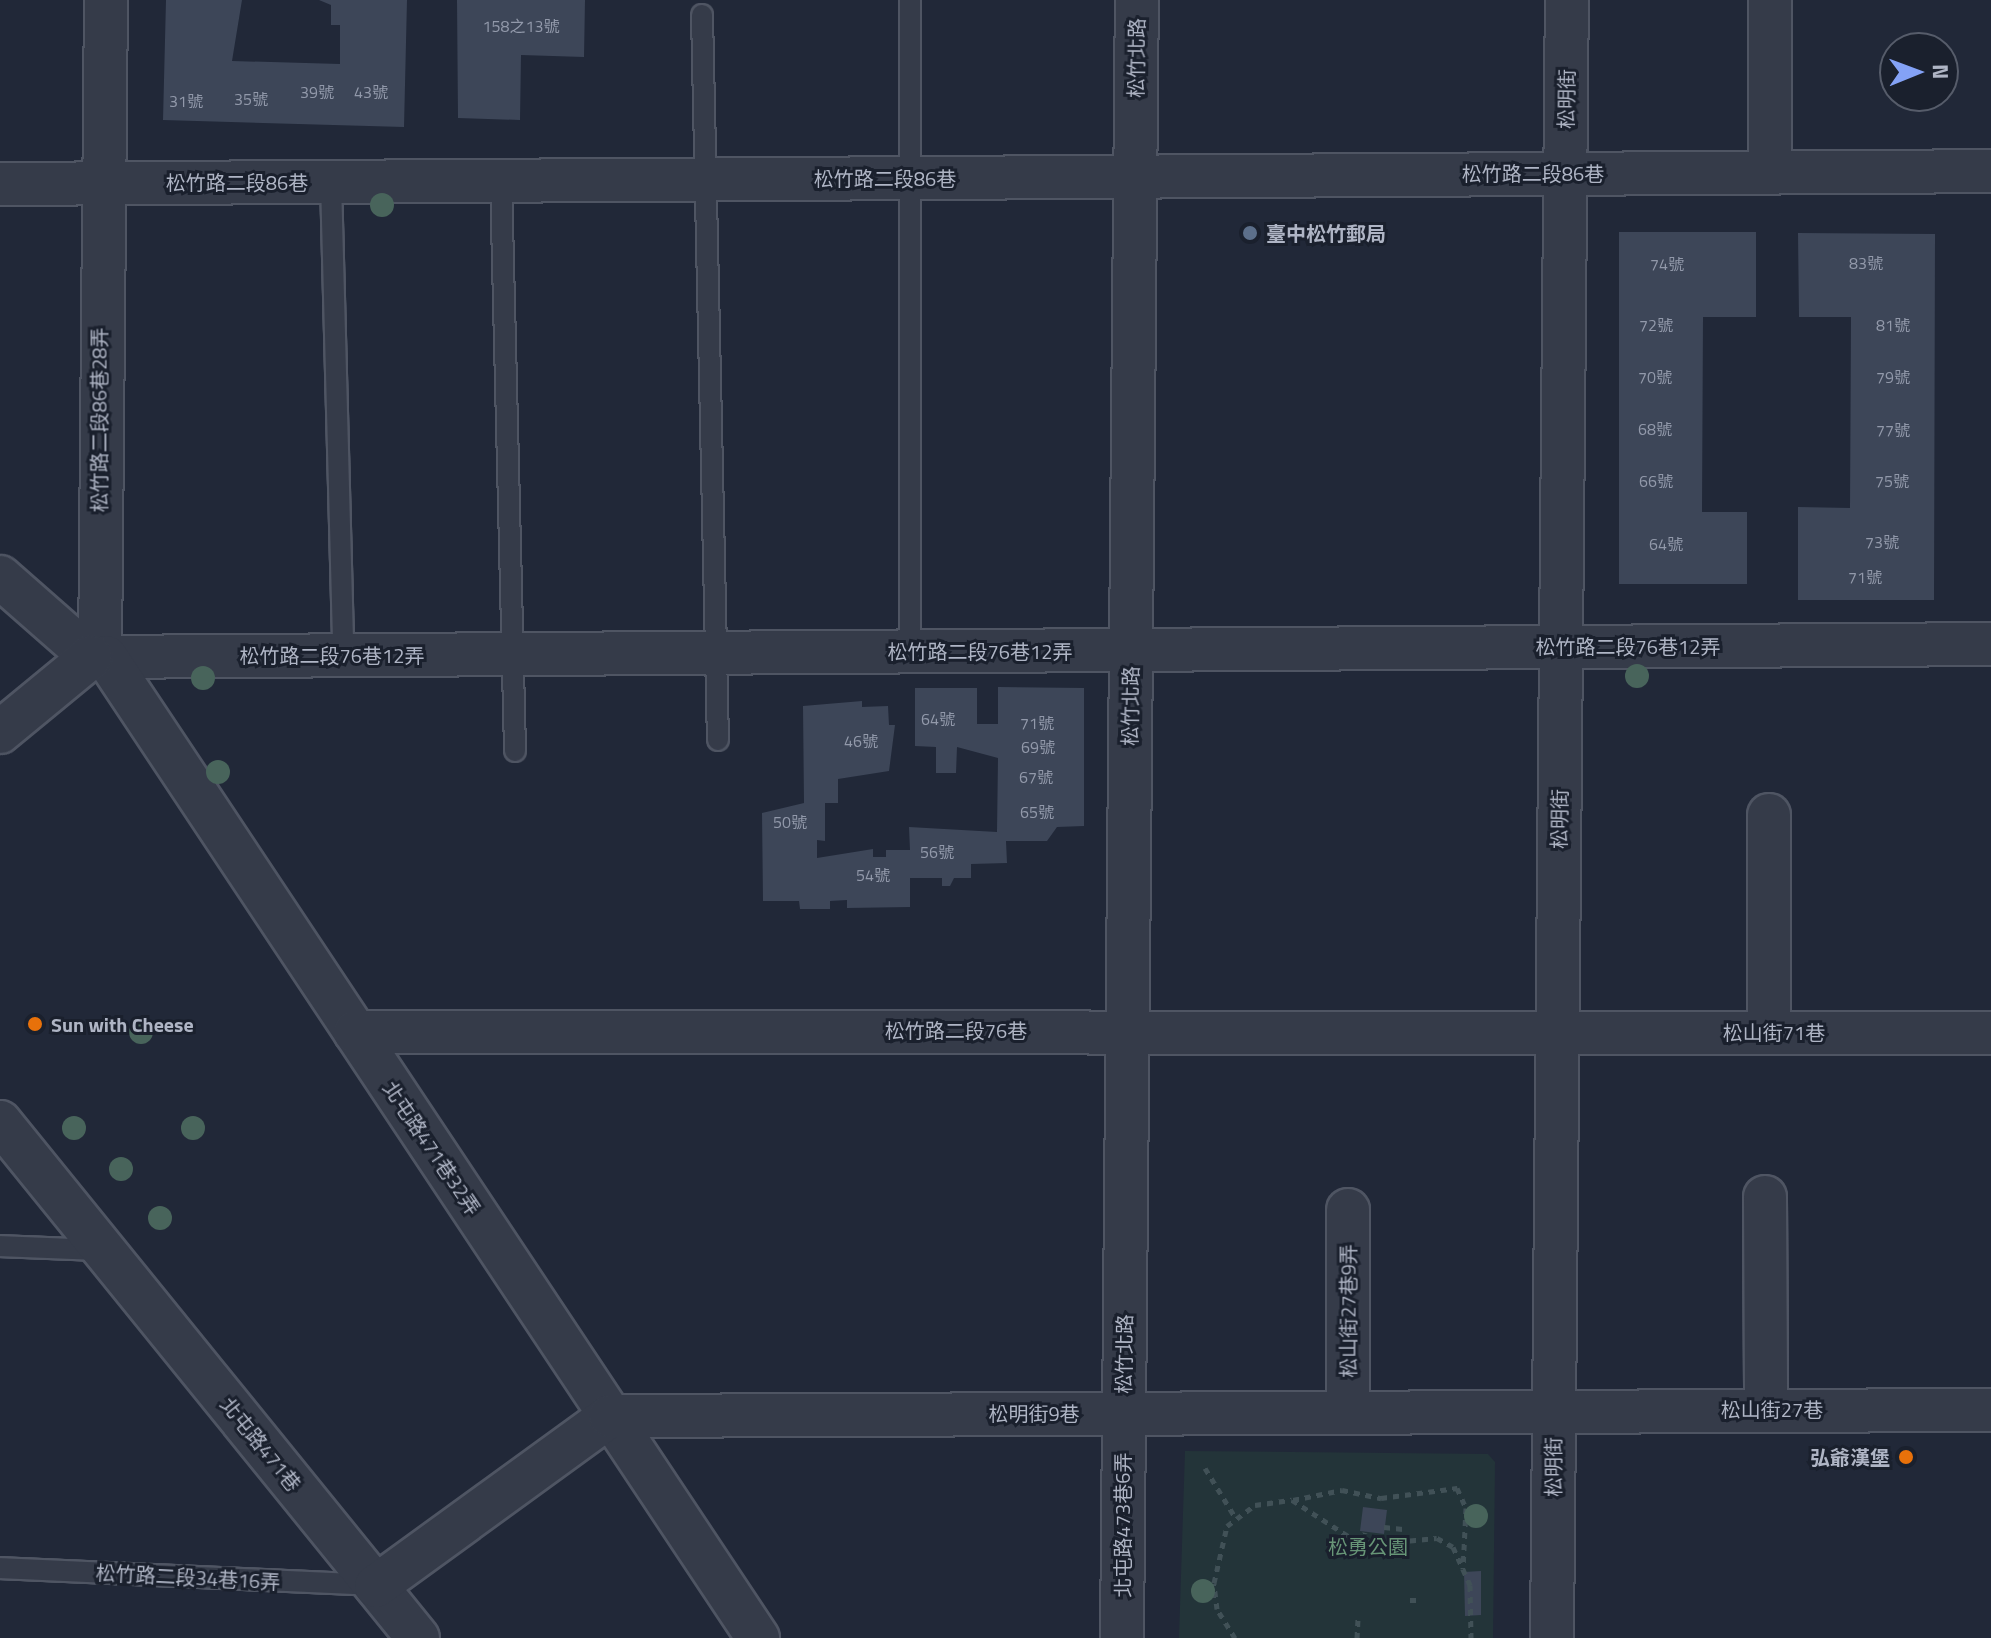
<!DOCTYPE html>
<html>
<head>
<meta charset="utf-8">
<style>
  body { margin:0 }
  #map { position:relative; width:1991px; height:1638px; overflow:hidden; background:#212838; font-family:"Titillium Web","Noto Sans TC",sans-serif }
  div>[style] { position:absolute }
  [style*='--x'] { left:calc(var(--x)*1px); top:calc(var(--y)*1px); width:calc(var(--w)*1px); rotate:calc(var(--a)*1deg) }
  .green>* { inset:0; background:#233439 }
  .building>* { inset:0; background:#3d4658 }
  .path>* { height:5px; margin-top:-2.5px; transform-origin:0; background:repeating-linear-gradient(90deg,#415157 0 6px,transparent 0 12px) }
  .roads { filter:drop-shadow(2px 0 #4f5563) drop-shadow(-2px 0 #4f5563) drop-shadow(0 2px #4f5563) drop-shadow(0 -2px #4f5563) }
  .service>* { height:20px; margin:-10px; padding:0 10px; transform-origin:10px; border-radius:10px; background:#353b49 }
  .minor>* { height:42px; margin:-21px; padding:0 21px; transform-origin:21px; border-radius:21px; background:#353b49 }
  .trees>* { width:24px; height:24px; margin:-12px; border-radius:50%; background:#48645b }
  .dots>* { width:22px; height:22px; translate:-50% -50%; box-sizing:border-box; border:4px solid #1a202d; border-radius:50% }
  span { translate:-50% -50%; white-space:nowrap; text-align:center; line-height:1.15; -webkit-text-stroke:6px #1a202d; paint-order:stroke }
  .number-label { font-size:16px; color:#9299aa }
  .number-label span { -webkit-text-stroke-width:0 }
  .street-label { font-size:20px; color:#afb5c5 }
  .poi-label { font-size:20px; color:#afb5c5; font-weight:700 }
  .left { translate:0 -50%; text-align:left }
  .right { translate:-100% -50%; text-align:right }
  .park-label { font-size:20px; color:#679577 }
  .north { position:absolute; left:1879px; top:32px; width:80px; height:80px; box-sizing:border-box; background:#1a202d; border:2px solid #565c6a; border-radius:50%; rotate:89deg; font-size:22px; font-weight:700; line-height:32px; text-align:center; color:#afb5c5 }
  .north::after { content:''; display:block; margin:auto; width:28px; height:36px; background:#84a2f6; clip-path:polygon(50% 0,100% 100%,50% 72%,0 100%) }
</style>
</head>
<body>
<div id="map">
  <div class="green">
    <div style="clip-path:polygon(1185px 1451px,1488px 1454px,1495px 1462px,1493px 1638px,1179px 1638px)"></div>
  </div>
  <div class="building">
    <div style="clip-path:polygon(166px 0,242px 0,232px 61px,340px 64px,340px 25px,331px 25px,331px 5px,319px 0,407px 0,404px 127px,163px 120px)"></div>
    <div style="clip-path:polygon(457px 0,585px 0,584px 57px,521px 55px,520px 120px,458px 118px)"></div>
    <div style="clip-path:polygon(1619px 232px,1756px 232px,1756px 317px,1703px 317px,1702px 512px,1747px 512px,1747px 584px,1619px 584px)"></div>
    <div style="clip-path:polygon(1798px 233px,1935px 234px,1934px 600px,1798px 600px,1798px 507px,1850px 508px,1851px 317px,1799px 317px)"></div>
    <div style="clip-path:polygon(998px 687px,1084px 688px,1084px 826px,1057px 827px,1047px 841px,1006px 841px,1007px 863px,971px 864px,971px 878px,954px 878px,950px 886px,942px 886px,942px 878px,910px 878px,910px 907px,847px 908px,847px 900px,830px 901px,830px 909px,800px 909px,799px 901px,763px 901px,762px 813px,804px 803px,803px 706px,862px 701px,862px 707px,888px 706px,889px 725px,895px 725px,889px 771px,838px 779px,838px 803px,825px 803px,825px 841px,817px 840px,817px 858px,873px 849px,873px 857px,886px 857px,886px 850px,910px 850px,909px 827px,997px 832px,998px 758px,957px 747px,956px 773px,936px 773px,936px 747px,915px 746px,915px 688px,977px 688px,977px 724px,998px 724px)"></div>
    <div style="clip-path:polygon(1363px 1507px,1387px 1510px,1384px 1534px,1360px 1531px)"></div>
    <div style="clip-path:polygon(1481px 1571px,1481px 1615px,1465px 1616px,1464px 1572px)"></div>
  </div>
  <div class="path">
    <div style="--x:1205;--y:1468;--w:57;--a:58.5"></div>
    <div style="--x:1293;--y:1500;--w:50;--a:-11.5"></div>
    <div style="--x:1342;--y:1490;--w:40;--a:12"></div>
    <div style="--x:1381;--y:1498;--w:77;--a:-7.5"></div>
    <div style="--x:1457;--y:1488;--w:22;--a:66"></div>
    <div style="--x:1466;--y:1508;--w:61;--a:92.8"></div>
    <div style="--x:1384;--y:1527;--w:19;--a:6"></div>
    <div style="--x:1362;--y:1545;--w:13;--a:-77"></div>
    <div style="--x:1410;--y:1600;--w:10;--a:0"></div>
    <div style="--x:1235;--y:1638;--w:34;--a:-122"></div>
    <div style="--x:1217;--y:1609;--w:26;--a:-97"></div>
    <div style="--x:1214;--y:1583;--w:58;--a:-77.2"></div>
    <div style="--x:1227;--y:1526;--w:35;--a:-37"></div>
    <div style="--x:1255;--y:1505;--w:37;--a:-8"></div>
    <div style="--x:1292;--y:1500;--w:83;--a:32.7"></div>
    <div style="--x:1362;--y:1545;--w:75;--a:-5.3"></div>
    <div style="--x:1437;--y:1538;--w:18;--a:29"></div>
    <div style="--x:1453;--y:1547;--w:42;--a:65.9"></div>
    <div style="--x:1470;--y:1585;--w:53;--a:88.9"></div>
    <div style="--x:1357;--y:1638;--w:20;--a:-87"></div>
  </div>
  <div class="roads">
    <div class="service">
      <div style="--x:910;--y:0;--w:652;--a:90"></div>
      <div style="--x:702;--y:15;--w:725;--a:88.74"></div>
      <div style="--x:501;--y:181;--w:570;--a:88.59"></div>
      <div style="--x:331;--y:182;--w:473;--a:88.5"></div>
      <div style="--x:0;--y:1246;--w:100;--a:2.3"></div>
      <div style="--x:0;--y:1568;--w:372;--a:2.6"></div>
    </div>
    <div class="minor">
      <div style="--x:1770;--y:0;--w:172;--a:90"></div>
      <div style="--x:0;--y:184;--w:1991;--a:-0.37"></div>
      <div style="--x:0;--y:577;--w:121;--a:41.3"></div>
      <div style="--x:91;--y:657;--w:1900;--a:-0.39"></div>
      <div style="--x:100;--y:657;--w:657;--a:-89.48"></div>
      <div style="--x:106;--y:657;--w:1178;--a:56.39"></div>
      <div style="--x:0;--y:732;--w:118;--a:-39.5"></div>
      <div style="--x:1769;--y:815;--w:216;--a:90"></div>
      <div style="--x:355;--y:1032;--w:1636;--a:0.04"></div>
      <div style="--x:0;--y:1122;--w:664;--a:50.99"></div>
      <div style="--x:1765;--y:1197;--w:212;--a:89.7"></div>
      <div style="--x:1348;--y:1411;--w:201;--a:-90"></div>
      <div style="--x:376;--y:1586;--w:289;--a:-36"></div>
      <div style="--x:610;--y:1416;--w:1381;--a:-0.25"></div>
      <div style="--x:1122;--y:1638;--w:1638;--a:-89.48"></div>
      <div style="--x:1552;--y:1638;--w:1638;--a:-89.48"></div>
    </div>
  </div>
  <div class="trees">
    <div style="left:382px;top:205px"></div>
    <div style="left:1637px;top:676px"></div>
    <div style="left:203px;top:678px"></div>
    <div style="left:218px;top:772px"></div>
    <div style="left:141px;top:1032px"></div>
    <div style="left:74px;top:1128px"></div>
    <div style="left:193px;top:1128px"></div>
    <div style="left:121px;top:1169px"></div>
    <div style="left:160px;top:1218px"></div>
    <div style="left:1476px;top:1516px"></div>
    <div style="left:1203px;top:1591px"></div>
  </div>
  <div class="dots">
    <div style="left:1250px;top:233px;background:#5c6f8a"></div>
    <div style="left:35px;top:1024px;background:#e8710a"></div>
    <div style="left:1906px;top:1457px;background:#e8710a"></div>
  </div>
  <div class="number-label">
    <span style="left:521px;top:26px">158之13號</span>
    <span style="left:317px;top:92px">39號</span>
    <span style="left:371px;top:92px">43號</span>
    <span style="left:251px;top:99px">35號</span>
    <span style="left:186px;top:101px">31號</span>
    <span style="left:1866px;top:263px">83號</span>
    <span style="left:1667px;top:264px">74號</span>
    <span style="left:1656px;top:325px">72號</span>
    <span style="left:1893px;top:325px">81號</span>
    <span style="left:1655px;top:377px">70號</span>
    <span style="left:1893px;top:377px">79號</span>
    <span style="left:1655px;top:429px">68號</span>
    <span style="left:1893px;top:430px">77號</span>
    <span style="left:1656px;top:481px">66號</span>
    <span style="left:1892px;top:481px">75號</span>
    <span style="left:1882px;top:542px">73號</span>
    <span style="left:1666px;top:544px">64號</span>
    <span style="left:1865px;top:577px">71號</span>
    <span style="left:938px;top:719px">64號</span>
    <span style="left:1037px;top:723px">71號</span>
    <span style="left:861px;top:741px">46號</span>
    <span style="left:1038px;top:747px">69號</span>
    <span style="left:1036px;top:777px">67號</span>
    <span style="left:1037px;top:812px">65號</span>
    <span style="left:790px;top:822px">50號</span>
    <span style="left:937px;top:852px">56號</span>
    <span style="left:873px;top:875px">54號</span>
  </div>
  <div class="street-label">
    <span style="left:1136px;top:58px;rotate:-89deg">松竹北路</span>
    <span style="left:1566px;top:99px;rotate:-89deg">松明街</span>
    <span style="left:1533px;top:173px">松竹路二段86巷</span>
    <span style="left:885px;top:178px">松竹路二段86巷</span>
    <span style="left:237px;top:182px">松竹路二段86巷</span>
    <span style="left:99px;top:420px;rotate:-90deg">松竹路二段86巷28弄</span>
    <span style="left:1628px;top:646px">松竹路二段76巷12弄</span>
    <span style="left:980px;top:651px">松竹路二段76巷12弄</span>
    <span style="left:332px;top:655px">松竹路二段76巷12弄</span>
    <span style="left:1130px;top:706px;rotate:-89deg">松竹北路</span>
    <span style="left:1559px;top:819px;rotate:-89deg">松明街</span>
    <span style="left:956px;top:1030px">松竹路二段76巷</span>
    <span style="left:1774px;top:1032px">松山街71巷</span>
    <span style="left:432px;top:1148px;rotate:56deg">北屯路471巷32弄</span>
    <span style="left:1348px;top:1311px;rotate:-90deg">松山街27巷9弄</span>
    <span style="left:1124px;top:1354px;rotate:-89deg">松竹北路</span>
    <span style="left:1772px;top:1409px">松山街27巷</span>
    <span style="left:1034px;top:1413px">松明街9巷</span>
    <span style="left:261px;top:1444px;rotate:51deg">北屯路471巷</span>
    <span style="left:1553px;top:1467px;rotate:-90deg">松明街</span>
    <span style="left:1122px;top:1525px;rotate:-90deg">北屯路473巷6弄</span>
    <span style="left:188px;top:1577px;rotate:3deg">松竹路二段34巷16弄</span>
  </div>
  <div class="poi-label">
    <span class="left" style="left:1266px;top:233px">臺中松竹郵局</span>
    <span class="left" style="left:51px;top:1024px">Sun with Cheese</span>
    <span class="right" style="left:1890px;top:1457px">弘爺漢堡</span>
  </div>
  <div class="park-label">
    <span style="left:1368px;top:1546px">松勇公園</span>
  </div>
  <div class="north">N</div>
</div>
</body>
</html>
